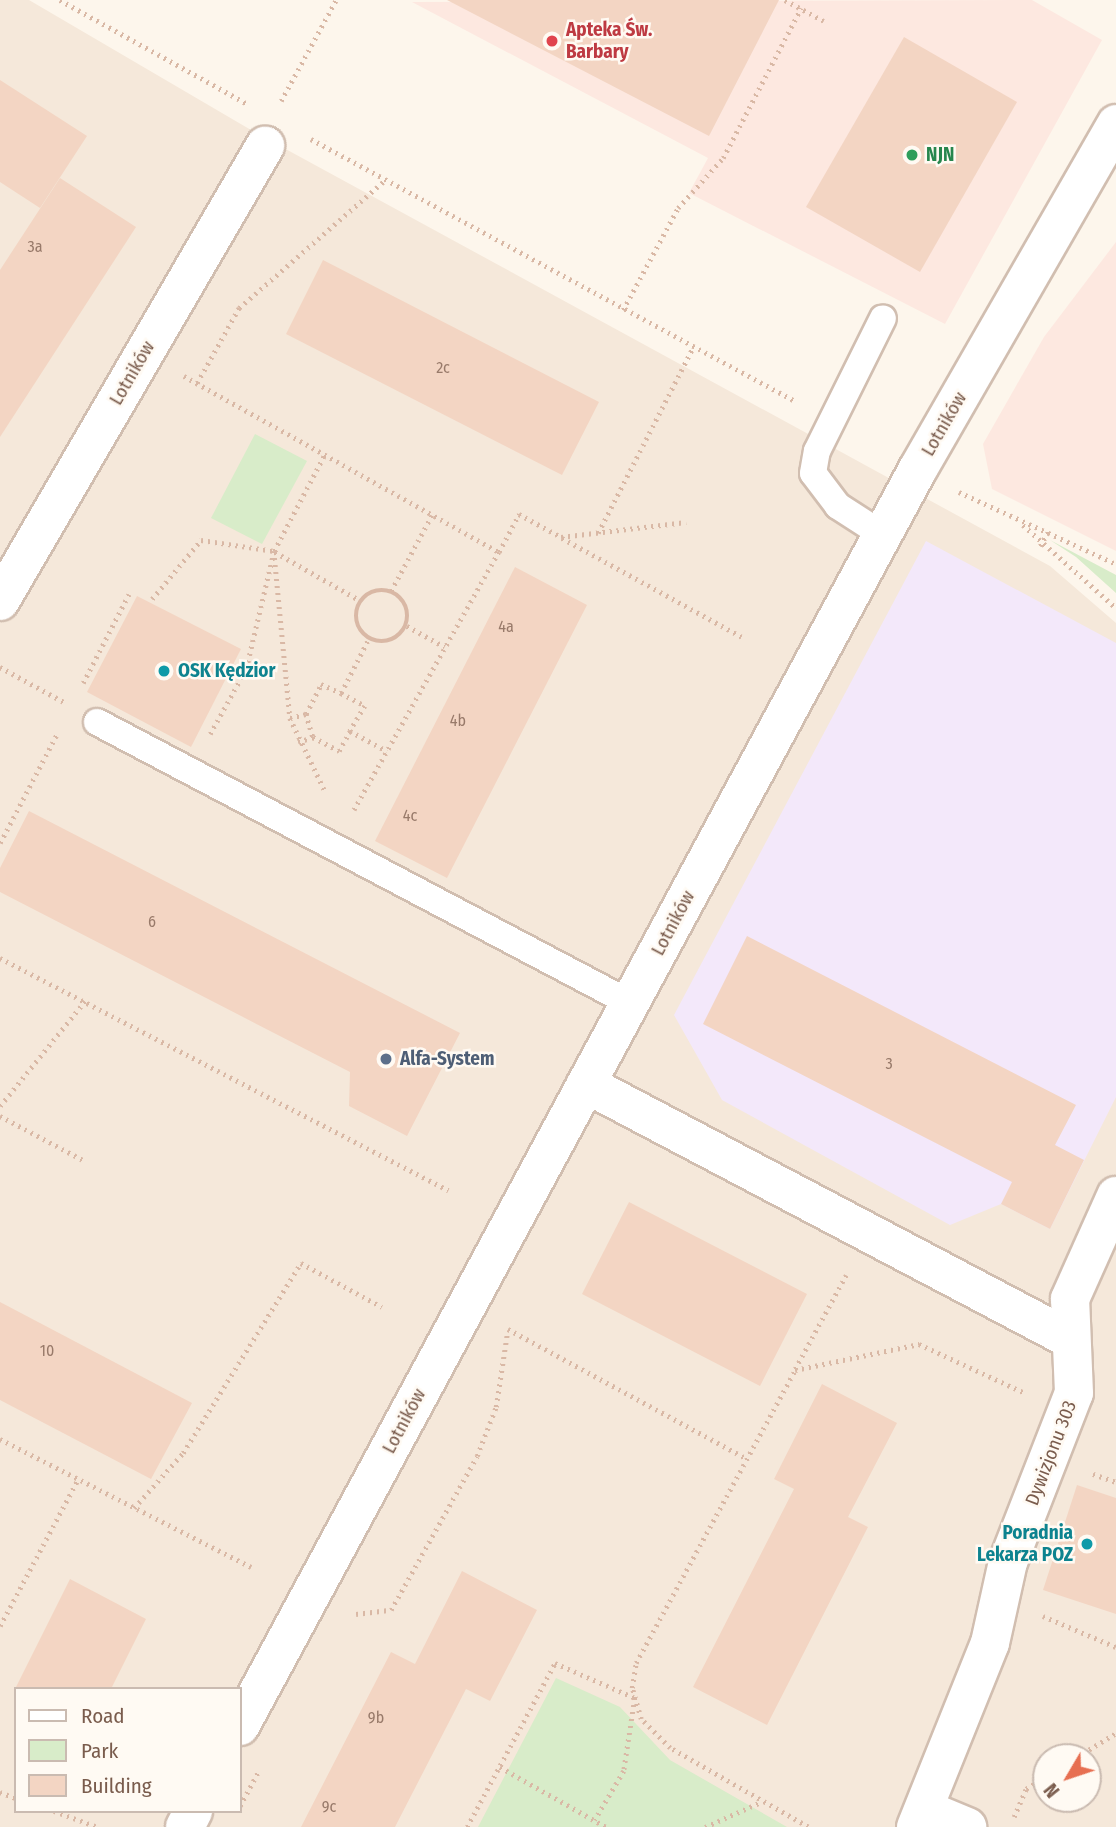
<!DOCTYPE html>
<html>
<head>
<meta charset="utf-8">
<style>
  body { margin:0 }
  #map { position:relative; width:1116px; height:1827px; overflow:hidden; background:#fdf6ec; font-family:"Fira Sans Condensed",sans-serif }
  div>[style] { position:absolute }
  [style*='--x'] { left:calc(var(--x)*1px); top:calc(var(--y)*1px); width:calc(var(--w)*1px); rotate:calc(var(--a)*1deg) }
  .residential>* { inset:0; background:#f5e8da }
  .commercial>* { inset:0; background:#fde8e0 }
  .education>* { inset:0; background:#f3e8fa }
  .green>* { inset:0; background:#d8ecc9 }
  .building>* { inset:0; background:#f3d5c3 }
  .path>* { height:4.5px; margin-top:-2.25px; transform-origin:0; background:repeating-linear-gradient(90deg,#d9b8a5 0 2px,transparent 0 7px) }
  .path>.ring { margin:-2.25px; padding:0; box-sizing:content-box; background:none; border:4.5px solid #d9b8a5; border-radius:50% }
  .roads { filter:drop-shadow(2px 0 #d1beb0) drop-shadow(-2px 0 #d1beb0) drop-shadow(0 2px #d1beb0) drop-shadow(0 -2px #d1beb0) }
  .lane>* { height:26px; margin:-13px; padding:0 13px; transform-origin:13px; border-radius:13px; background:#fff }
  .street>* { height:38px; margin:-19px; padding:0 19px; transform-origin:19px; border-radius:19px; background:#fff }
  .dots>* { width:19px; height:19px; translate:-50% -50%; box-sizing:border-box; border:4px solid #fffaf3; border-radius:50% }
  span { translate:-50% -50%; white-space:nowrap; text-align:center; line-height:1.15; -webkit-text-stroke:5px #fffaf3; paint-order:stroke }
  .number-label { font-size:16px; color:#987a6a }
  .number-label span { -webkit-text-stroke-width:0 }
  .health-label { font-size:19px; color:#be3a42; font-weight:700 }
  .left { translate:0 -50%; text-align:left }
  .leisure-label { font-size:19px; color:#27864d; font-weight:700 }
  .street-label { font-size:19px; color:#7a5c4d }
  .culture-label { font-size:19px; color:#0d838f; font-weight:700 }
  .right { translate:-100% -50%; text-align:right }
  .service-label { font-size:19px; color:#4e5e75; font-weight:700 }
  .legend { position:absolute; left:14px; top:1687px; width:228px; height:126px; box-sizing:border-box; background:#fffaf3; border:2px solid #cabbb1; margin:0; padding:9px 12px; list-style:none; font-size:21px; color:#7a5c4d }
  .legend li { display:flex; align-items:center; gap:14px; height:35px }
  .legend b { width:35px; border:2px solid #cabbb1 }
  .north { position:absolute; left:1032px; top:1743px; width:70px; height:70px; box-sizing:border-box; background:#fffaf3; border:2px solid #cabbb1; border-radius:50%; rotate:231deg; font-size:19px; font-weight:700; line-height:28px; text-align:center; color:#7a5c4d }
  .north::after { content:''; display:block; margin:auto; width:24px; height:32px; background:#e76f51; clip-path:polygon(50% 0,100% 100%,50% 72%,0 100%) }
</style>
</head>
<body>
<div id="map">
  <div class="residential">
    <div style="clip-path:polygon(evenodd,0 0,29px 0,251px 130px,1050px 566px,1116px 623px,1116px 1827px,0 1827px,0 0,16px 1689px,240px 1689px,240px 1811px,16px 1811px,16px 1689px,0 0,1046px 1757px,1088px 1757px,1088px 1799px,1046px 1799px,1046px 1757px)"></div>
  </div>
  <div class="commercial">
    <div style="clip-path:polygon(1032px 0,1102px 40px,945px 324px,689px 193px,708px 158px,412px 2px)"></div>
    <div style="clip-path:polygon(1116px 242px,1116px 551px,992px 489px,983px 444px,1044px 337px)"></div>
  </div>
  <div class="education">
    <div style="clip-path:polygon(926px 541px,1116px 643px,1116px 1097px,1050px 1229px,1001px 1204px,950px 1225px,722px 1100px,674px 1015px)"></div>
  </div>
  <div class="green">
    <div style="clip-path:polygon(255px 434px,307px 461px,262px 544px,211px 518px)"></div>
    <div style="clip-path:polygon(1050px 540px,1116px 575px,1116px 593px,1076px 557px)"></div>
    <div style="clip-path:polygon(556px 1678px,620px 1707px,670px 1760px,787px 1827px,478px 1827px)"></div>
  </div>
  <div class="building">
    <div style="clip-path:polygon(447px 0,779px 0,709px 136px)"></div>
    <div style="clip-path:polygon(904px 37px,1017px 102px,920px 272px,806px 207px)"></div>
    <div style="clip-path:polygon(0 80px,87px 136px,40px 208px,0 182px)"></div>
    <div style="clip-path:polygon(60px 178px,136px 227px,0 437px,0 270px)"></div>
    <div style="clip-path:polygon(323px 260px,599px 402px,562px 475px,286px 334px)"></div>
    <div style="clip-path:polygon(515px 567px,587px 605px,447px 878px,375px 841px)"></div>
    <div style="clip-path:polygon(137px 596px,241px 649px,191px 747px,87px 692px)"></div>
    <div style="clip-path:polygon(29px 811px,460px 1033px,407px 1136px,349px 1106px,350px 1072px,0 892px,0 868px)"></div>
    <div style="clip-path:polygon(747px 936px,1076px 1105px,1055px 1145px,1084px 1160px,1050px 1229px,1001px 1204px,1012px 1182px,703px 1024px)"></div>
    <div style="clip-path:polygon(629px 1202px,807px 1294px,760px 1386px,582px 1294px)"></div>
    <div style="clip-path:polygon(0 1302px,192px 1403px,151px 1479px,0 1400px)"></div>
    <div style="clip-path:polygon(822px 1384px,897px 1423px,848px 1517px,868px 1527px,767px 1725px,693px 1687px,794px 1489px,774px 1479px)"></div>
    <div style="clip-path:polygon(1077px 1485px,1116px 1498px,1116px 1614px,1043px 1590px)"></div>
    <div style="clip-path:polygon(462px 1571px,537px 1610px,490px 1701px,466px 1689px,395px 1827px,301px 1827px,391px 1652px,415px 1664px)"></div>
    <div style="clip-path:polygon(70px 1579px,146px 1619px,111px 1689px,15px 1689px)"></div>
  </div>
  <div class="path">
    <div style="--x:60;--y:0;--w:215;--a:29"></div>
    <div style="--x:785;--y:0;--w:44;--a:28.3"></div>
    <div style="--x:281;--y:101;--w:115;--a:-61.4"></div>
    <div style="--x:311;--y:139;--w:550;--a:28.43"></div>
    <div style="--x:623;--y:310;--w:116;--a:-61.7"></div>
    <div style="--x:678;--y:208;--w:67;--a:-48"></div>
    <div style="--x:723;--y:158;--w:169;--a:-62.5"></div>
    <div style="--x:184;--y:376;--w:361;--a:29.2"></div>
    <div style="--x:499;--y:552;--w:296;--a:119.3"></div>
    <div style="--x:197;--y:383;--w:86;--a:-60.8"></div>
    <div style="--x:239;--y:308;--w:194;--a:-41.2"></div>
    <div style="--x:959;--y:492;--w:173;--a:24.6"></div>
    <div style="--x:1023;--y:525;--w:125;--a:41.7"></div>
    <div style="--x:598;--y:533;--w:209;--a:-62.9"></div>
    <div style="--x:562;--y:538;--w:205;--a:28.8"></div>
    <div style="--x:1040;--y:546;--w:20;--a:-60"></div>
    <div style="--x:275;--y:552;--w:99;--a:29.7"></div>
    <div style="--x:499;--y:552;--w:43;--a:-62.2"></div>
    <div style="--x:519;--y:514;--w:48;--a:28.7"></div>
    <div style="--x:561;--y:537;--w:126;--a:-6.8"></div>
    <div class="ring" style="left:356px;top:590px;width:47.5px;height:47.5px"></div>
    <div style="--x:391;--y:591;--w:86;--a:-61.7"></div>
    <div style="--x:152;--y:599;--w:77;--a:-50.3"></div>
    <div style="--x:201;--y:540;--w:74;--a:8.6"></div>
    <div style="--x:274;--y:551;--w:168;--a:84.5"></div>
    <div style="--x:290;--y:718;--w:83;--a:64.4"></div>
    <div style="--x:407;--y:626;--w:43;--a:28.9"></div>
    <div style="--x:0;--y:667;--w:73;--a:28.7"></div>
    <div style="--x:83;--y:683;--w:100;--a:-62.7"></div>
    <div style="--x:341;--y:693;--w:27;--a:28"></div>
    <div style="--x:365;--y:706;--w:29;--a:121"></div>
    <div style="--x:306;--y:714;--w:24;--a:73"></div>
    <div style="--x:290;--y:718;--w:16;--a:-14"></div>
    <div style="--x:306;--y:714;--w:34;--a:-63"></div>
    <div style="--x:321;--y:684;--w:22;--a:24"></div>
    <div style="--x:341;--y:693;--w:62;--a:-63"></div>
    <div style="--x:210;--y:734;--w:74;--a:-61"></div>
    <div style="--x:246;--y:669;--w:121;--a:-76.7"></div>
    <div style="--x:274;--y:551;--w:110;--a:-62.3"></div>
    <div style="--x:298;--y:742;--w:16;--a:-18"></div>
    <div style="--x:313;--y:737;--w:30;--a:28"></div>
    <div style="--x:339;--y:751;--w:23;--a:-61"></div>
    <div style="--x:350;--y:731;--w:42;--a:28.4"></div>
    <div style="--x:0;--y:843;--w:123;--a:-62.4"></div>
    <div style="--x:0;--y:958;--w:505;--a:27.38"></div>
    <div style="--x:0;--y:1106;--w:135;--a:-51"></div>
    <div style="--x:0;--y:1116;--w:94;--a:27.9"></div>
    <div style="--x:508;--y:1329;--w:272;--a:28.5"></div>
    <div style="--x:795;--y:1369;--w:107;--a:-61.5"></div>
    <div style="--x:0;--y:1439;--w:282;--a:27"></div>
    <div style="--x:1093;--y:1474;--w:24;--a:19"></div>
    <div style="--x:134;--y:1508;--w:74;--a:-48.3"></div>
    <div style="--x:183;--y:1453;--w:224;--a:-58.2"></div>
    <div style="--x:301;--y:1263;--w:92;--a:28.5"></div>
    <div style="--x:356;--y:1614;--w:35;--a:-7"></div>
    <div style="--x:391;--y:1610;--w:176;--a:-60.8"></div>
    <div style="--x:477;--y:1456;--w:53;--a:-68.8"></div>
    <div style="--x:496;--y:1407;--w:74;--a:-81.4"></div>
    <div style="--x:1043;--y:1616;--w:79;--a:23"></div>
    <div style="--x:0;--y:1626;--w:166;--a:-62"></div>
    <div style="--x:1077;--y:1757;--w:46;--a:-31.6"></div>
    <div style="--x:500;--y:1767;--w:122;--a:29.5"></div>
    <div style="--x:0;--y:1792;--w:17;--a:21"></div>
    <div style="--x:240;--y:1806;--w:40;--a:-62"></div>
    <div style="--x:54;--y:1811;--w:47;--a:20"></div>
    <div style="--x:1014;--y:1817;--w:30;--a:-67"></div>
    <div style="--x:1026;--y:1789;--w:24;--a:-33"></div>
    <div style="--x:467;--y:1827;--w:186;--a:-61.8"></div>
    <div style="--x:555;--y:1663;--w:87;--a:23.6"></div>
    <div style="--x:635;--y:1698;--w:74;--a:98.6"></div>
    <div style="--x:624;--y:1771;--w:57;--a:120.6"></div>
    <div style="--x:705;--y:1827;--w:59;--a:-24"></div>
    <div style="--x:808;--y:1827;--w:159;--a:-150.2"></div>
    <div style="--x:670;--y:1748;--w:41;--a:-135"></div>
    <div style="--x:641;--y:1719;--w:32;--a:-106"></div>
    <div style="--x:632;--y:1688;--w:25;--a:-81"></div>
    <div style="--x:636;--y:1663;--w:333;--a:-61.5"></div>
    <div style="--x:795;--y:1370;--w:127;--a:-11.8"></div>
    <div style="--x:919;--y:1344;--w:115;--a:24.8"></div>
  </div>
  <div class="roads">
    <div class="lane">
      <div style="--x:883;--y:535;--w:54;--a:-147.2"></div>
      <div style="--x:838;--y:506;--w:41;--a:-127.1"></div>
      <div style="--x:813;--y:473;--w:22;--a:-80"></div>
      <div style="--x:817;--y:451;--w:148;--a:-63.6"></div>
      <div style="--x:97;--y:722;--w:603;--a:27.8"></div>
    </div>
    <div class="street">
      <div style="--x:0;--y:601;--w:527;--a:-59.78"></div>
      <div style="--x:586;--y:1084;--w:547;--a:27.78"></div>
      <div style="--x:240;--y:1726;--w:1428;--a:-61.66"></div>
      <div style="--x:918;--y:469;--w:398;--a:-60.1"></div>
      <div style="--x:924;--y:1809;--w:47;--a:22.7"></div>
      <div style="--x:185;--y:1827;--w:18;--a:-63"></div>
      <div style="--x:916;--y:1827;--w:198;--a:-68.1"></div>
      <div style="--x:990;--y:1643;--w:83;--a:-77.5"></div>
      <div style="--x:1008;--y:1562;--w:181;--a:-68.7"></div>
      <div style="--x:1074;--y:1393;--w:94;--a:-92.4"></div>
      <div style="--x:1070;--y:1299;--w:113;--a:-65.9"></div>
    </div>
  </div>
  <div class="dots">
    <div style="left:552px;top:41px;background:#e0444e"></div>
    <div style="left:912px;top:155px;background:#2e9e5b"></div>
    <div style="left:164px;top:671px;background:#0f9aa8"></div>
    <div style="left:386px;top:1059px;background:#5c6f8a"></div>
    <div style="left:1087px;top:1544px;background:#0f9aa8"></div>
  </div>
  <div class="number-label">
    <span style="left:35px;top:247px">3a</span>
    <span style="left:443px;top:368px">2c</span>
    <span style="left:506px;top:627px">4a</span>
    <span style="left:458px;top:721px">4b</span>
    <span style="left:410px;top:816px">4c</span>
    <span style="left:152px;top:922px">6</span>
    <span style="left:889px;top:1064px">3</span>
    <span style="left:47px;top:1351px">10</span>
    <span style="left:376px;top:1718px">9b</span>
    <span style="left:329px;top:1807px">9c</span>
  </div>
  <div class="health-label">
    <span class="left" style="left:566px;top:41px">Apteka Św.<br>Barbary</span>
  </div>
  <div class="leisure-label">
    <span class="left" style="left:926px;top:155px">NJN</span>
  </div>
  <div class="street-label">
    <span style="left:132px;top:373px;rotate:-60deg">Lotników</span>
    <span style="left:944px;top:424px;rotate:-60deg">Lotników</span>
    <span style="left:673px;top:923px;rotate:-62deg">Lotników</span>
    <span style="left:404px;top:1421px;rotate:-62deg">Lotników</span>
    <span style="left:1051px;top:1453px;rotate:-69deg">Dywizjonu 303</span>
  </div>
  <div class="culture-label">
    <span class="left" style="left:178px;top:671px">OSK Kędzior</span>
    <span class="right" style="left:1073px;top:1544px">Poradnia<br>Lekarza POZ</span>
  </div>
  <div class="service-label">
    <span class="left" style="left:400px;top:1059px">Alfa-System</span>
  </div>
  <ul class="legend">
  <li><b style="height:9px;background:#fff"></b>Road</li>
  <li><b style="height:19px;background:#d8ecc9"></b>Park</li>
  <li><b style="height:19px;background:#f3d5c3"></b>Building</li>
  </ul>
  <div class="north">N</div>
</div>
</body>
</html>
